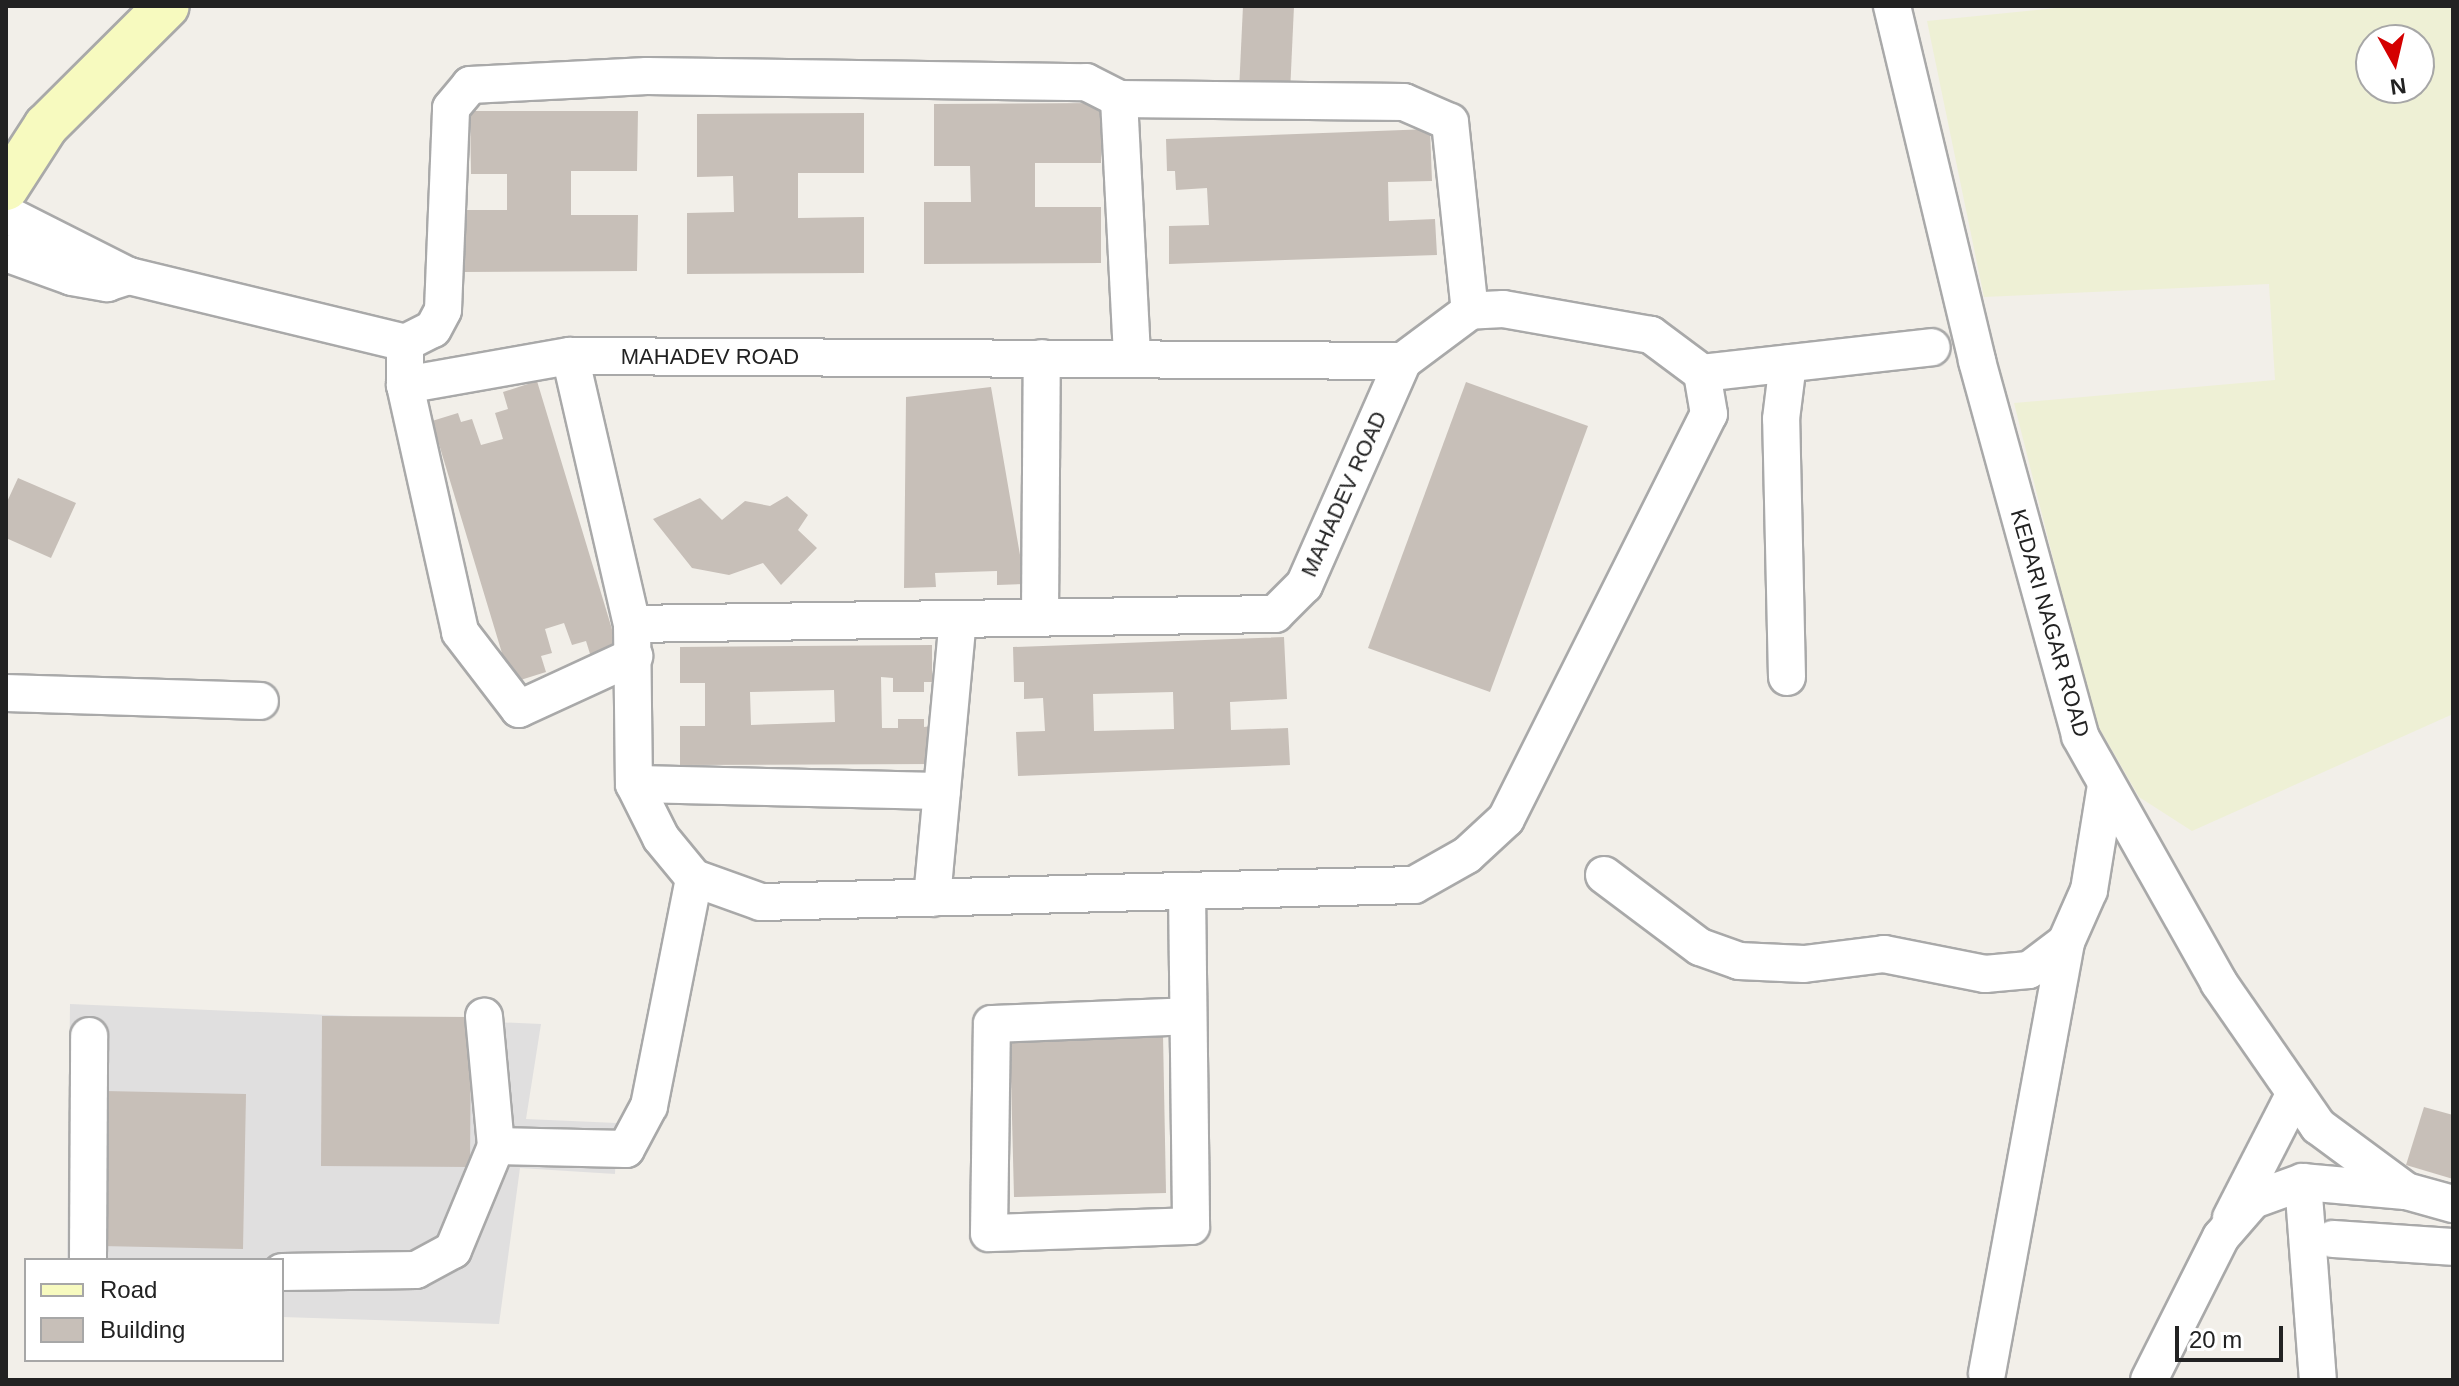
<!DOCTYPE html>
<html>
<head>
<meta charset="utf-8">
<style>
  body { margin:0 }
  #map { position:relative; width:2459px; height:1386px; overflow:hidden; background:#f2efe9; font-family:Arial,sans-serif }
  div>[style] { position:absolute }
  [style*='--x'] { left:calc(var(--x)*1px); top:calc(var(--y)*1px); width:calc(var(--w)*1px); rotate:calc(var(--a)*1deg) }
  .residential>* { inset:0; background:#e0dfdf }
  .farmland>* { inset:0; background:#eef0d5 }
  .building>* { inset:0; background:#c7bfb8 }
  .roads { filter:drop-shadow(2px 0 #a9a9a9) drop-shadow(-2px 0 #a9a9a9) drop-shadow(0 2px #a9a9a9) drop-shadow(0 -2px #a9a9a9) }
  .minor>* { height:36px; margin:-18px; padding:0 18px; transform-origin:18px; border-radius:18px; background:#fff }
  .secondary>* { height:44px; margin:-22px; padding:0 22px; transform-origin:22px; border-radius:22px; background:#f7fabf }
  span { translate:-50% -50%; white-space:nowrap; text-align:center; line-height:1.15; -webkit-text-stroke:6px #fff; paint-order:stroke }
  .street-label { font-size:22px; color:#222 }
  .frame { position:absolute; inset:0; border:8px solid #222; pointer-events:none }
  .legend { position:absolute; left:24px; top:1258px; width:260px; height:104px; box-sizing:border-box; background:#fff; border:2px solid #a7a7a7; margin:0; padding:10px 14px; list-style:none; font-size:24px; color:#222 }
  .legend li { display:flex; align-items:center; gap:16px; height:40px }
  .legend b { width:40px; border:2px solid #a7a7a7 }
  .north { position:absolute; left:2355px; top:24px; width:80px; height:80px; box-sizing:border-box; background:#fff; border:2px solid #a7a7a7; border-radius:50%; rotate:172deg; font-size:22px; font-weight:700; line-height:32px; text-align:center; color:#222 }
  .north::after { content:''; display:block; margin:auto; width:28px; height:36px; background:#d40000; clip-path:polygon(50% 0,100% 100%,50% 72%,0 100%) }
  .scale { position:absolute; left:2175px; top:1326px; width:108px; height:36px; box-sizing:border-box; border:4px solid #222; border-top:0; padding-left:10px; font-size:24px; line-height:28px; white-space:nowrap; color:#222; -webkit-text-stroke:6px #fff; paint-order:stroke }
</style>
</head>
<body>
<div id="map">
  <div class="residential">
    <div style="clip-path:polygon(70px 1004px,541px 1024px,526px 1119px,617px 1123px,615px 1174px,520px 1168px,499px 1324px,282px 1317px,282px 1260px,67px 1260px)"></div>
  </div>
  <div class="farmland">
    <div style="clip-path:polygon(evenodd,2076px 6px,2453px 6px,2453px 714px,2192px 831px,2139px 797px,2093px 717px,2014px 403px,2275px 380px,2269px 284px,1984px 297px,1927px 21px,2076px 6px,2371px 40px,2419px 40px,2419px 88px,2371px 88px,2371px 40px)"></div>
  </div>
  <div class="building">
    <div style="clip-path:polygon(1243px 6px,1294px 6px,1290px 93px,1239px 91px)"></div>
    <div style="clip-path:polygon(1101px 103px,1101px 163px,1035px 163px,1035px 207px,1101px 207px,1101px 263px,924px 264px,924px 202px,971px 202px,970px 166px,934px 166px,934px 104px)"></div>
    <div style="clip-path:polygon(470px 111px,638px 111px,637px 171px,571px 171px,571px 215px,638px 215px,637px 271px,460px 272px,460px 210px,507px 210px,507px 174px,471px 174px)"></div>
    <div style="clip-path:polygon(864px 113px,864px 173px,798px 173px,798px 218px,864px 217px,864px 273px,687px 274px,687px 213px,734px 212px,733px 176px,697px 177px,697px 114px)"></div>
    <div style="clip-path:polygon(1430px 129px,1432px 181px,1388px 182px,1389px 221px,1435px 219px,1437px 255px,1169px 264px,1169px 226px,1209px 225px,1207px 188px,1176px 190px,1175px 171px,1167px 171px,1166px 139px)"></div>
    <div style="clip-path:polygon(537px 381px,618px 649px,591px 657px,586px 641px,572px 645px,564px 623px,545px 629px,552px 653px,541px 656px,546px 672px,511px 683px,432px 421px,458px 413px,461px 422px,472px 419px,481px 445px,503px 439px,495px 413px,508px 409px,503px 392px)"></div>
    <div style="clip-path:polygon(1466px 382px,1588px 426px,1490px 692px,1368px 648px)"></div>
    <div style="clip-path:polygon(991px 387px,1025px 584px,997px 585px,997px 571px,935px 573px,936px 587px,904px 588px,906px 397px)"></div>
    <div style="clip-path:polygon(18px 478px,76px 503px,51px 558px,6px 538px,6px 504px)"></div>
    <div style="clip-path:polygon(787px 496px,808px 515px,798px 530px,817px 548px,781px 585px,763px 563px,729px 575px,692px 568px,653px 519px,700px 498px,722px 520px,745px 501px,770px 506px)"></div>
    <div style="clip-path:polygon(evenodd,1284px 637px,1287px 699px,1230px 702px,1231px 730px,1288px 728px,1290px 765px,1018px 776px,1016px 732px,1045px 731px,1043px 698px,1024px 699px,1024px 682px,1014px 682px,1013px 647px,1284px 637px,1173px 692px,1174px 729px,1094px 731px,1093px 694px,1173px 692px)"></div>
    <div style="clip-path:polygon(evenodd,932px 645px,932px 682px,924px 682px,924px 692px,893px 692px,893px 678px,881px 677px,882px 728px,898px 728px,898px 719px,924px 719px,924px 727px,932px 726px,932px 764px,680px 765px,680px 726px,705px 726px,705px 683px,680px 683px,680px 647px,932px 645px,834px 690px,835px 722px,751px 725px,750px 692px,834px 690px)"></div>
    <div style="clip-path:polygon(322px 1016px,471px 1017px,470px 1167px,321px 1166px)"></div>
    <div style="clip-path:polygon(1163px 1035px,1166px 1193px,1014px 1197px,1010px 1039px)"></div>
    <div style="clip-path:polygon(105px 1091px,246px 1094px,243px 1249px,101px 1246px)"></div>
    <div style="clip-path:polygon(2424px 1107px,2453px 1115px,2453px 1179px,2406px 1165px)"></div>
  </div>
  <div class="roads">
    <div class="minor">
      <div style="--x:1892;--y:6;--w:365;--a:76.5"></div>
      <div style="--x:1977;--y:361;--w:389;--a:74.6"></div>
      <div style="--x:2080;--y:736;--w:283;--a:60.6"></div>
      <div style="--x:2219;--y:983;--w:174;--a:55.3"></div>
      <div style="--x:2318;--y:1126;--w:109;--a:36.5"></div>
      <div style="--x:2406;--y:1191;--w:49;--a:15.5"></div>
      <div style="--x:1119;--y:99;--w:285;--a:0.6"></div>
      <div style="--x:1404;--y:102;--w:50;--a:23.5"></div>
      <div style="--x:1450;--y:122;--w:190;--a:84"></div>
      <div style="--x:6;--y:214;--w:138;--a:26.8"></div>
      <div style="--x:129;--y:276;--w:284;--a:13.6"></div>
      <div style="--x:6;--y:253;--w:70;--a:20"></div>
      <div style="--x:72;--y:277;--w:36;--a:10"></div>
      <div style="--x:107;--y:283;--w:23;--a:-18"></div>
      <div style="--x:405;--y:343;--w:42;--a:90"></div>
      <div style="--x:405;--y:385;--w:168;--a:-10"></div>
      <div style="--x:570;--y:356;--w:833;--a:0.34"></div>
      <div style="--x:1403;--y:361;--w:245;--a:113.8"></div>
      <div style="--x:1304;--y:585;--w:41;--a:135"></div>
      <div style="--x:1275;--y:614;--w:643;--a:179.11"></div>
      <div style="--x:405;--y:343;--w:31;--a:-27"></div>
      <div style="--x:433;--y:329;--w:21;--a:-62"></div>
      <div style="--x:443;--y:310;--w:202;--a:-87.7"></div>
      <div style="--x:451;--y:108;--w:30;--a:-50"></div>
      <div style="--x:470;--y:85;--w:177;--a:-2.9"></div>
      <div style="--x:647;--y:76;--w:439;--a:0.8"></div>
      <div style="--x:1086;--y:82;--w:37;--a:27"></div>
      <div style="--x:1119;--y:99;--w:259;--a:87.1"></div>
      <div style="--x:570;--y:356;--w:275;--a:77"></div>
      <div style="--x:632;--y:624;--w:160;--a:89.3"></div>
      <div style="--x:634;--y:784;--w:308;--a:1.3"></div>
      <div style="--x:1702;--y:373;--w:231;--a:-6.4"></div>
      <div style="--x:405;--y:385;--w:253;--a:77.4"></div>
      <div style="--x:460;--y:632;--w:97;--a:52.5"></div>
      <div style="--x:519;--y:709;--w:127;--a:-24.7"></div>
      <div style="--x:1040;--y:615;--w:257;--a:-89.6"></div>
      <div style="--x:1787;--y:677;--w:258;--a:-91.3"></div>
      <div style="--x:1781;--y:419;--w:56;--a:-82.9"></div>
      <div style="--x:6;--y:693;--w:254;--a:1.8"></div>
      <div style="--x:634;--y:784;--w:60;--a:63.4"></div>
      <div style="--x:661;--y:838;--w:52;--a:50.5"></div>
      <div style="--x:694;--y:878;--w:71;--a:19.7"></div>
      <div style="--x:761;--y:902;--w:653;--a:-1.49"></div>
      <div style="--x:1414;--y:885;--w:61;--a:-29.5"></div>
      <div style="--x:1467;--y:855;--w:53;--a:-42.7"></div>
      <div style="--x:1506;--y:819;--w:453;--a:-63.4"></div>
      <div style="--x:1709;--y:414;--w:42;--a:-99.7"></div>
      <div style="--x:1702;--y:373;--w:64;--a:-143.3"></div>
      <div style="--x:1651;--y:335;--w:150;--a:-170"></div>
      <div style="--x:1503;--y:309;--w:33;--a:177"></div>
      <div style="--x:1470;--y:311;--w:84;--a:143.3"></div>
      <div style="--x:1604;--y:875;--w:120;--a:36.9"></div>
      <div style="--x:1700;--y:947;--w:41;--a:19.7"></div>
      <div style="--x:1739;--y:961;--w:65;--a:2.6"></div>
      <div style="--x:1804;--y:964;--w:81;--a:-7.1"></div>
      <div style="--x:1884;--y:954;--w:103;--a:11.2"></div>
      <div style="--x:1985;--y:974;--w:44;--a:-5.2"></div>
      <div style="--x:2029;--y:970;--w:46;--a:-37.1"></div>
      <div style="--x:2066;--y:942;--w:57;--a:-66.1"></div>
      <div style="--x:2089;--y:890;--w:106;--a:-80.8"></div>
      <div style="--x:1187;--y:891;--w:335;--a:89.3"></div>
      <div style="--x:1191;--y:1226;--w:202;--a:178"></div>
      <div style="--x:989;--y:1233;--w:209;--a:-89.2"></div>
      <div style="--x:992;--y:1024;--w:196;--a:-2.3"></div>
      <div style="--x:932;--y:898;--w:279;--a:-84.7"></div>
      <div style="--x:496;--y:1146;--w:130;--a:1.3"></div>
      <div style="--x:626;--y:1149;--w:49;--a:-61.9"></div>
      <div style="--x:649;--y:1106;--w:232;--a:-78.8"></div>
      <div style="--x:2303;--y:1182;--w:199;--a:85.7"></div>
      <div style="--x:2231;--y:1218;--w:140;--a:-62.9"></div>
      <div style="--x:2333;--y:1239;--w:120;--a:3.8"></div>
      <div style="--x:88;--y:1260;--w:224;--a:-89.7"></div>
      <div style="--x:282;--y:1272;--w:134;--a:-0.9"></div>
      <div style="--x:416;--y:1270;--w:42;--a:-28.4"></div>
      <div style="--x:453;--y:1250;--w:113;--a:-67.5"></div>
      <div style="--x:496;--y:1146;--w:130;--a:-95.3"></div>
      <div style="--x:1987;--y:1373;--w:438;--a:-79.6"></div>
      <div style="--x:2149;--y:1380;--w:160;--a:-63.3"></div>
      <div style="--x:2221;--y:1237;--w:49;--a:-49.1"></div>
      <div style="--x:2253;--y:1200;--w:53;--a:-19.8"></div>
      <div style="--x:2303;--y:1182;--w:101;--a:5.1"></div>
    </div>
    <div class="secondary">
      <div style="--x:6;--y:188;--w:74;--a:-57.2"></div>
      <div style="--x:46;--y:126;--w:170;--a:-44.8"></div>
    </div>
  </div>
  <div class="street-label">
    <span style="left:710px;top:357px">MAHADEV ROAD</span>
    <span style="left:1344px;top:494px;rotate:-66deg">MAHADEV ROAD</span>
    <span style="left:2050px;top:623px;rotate:74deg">KEDARI NAGAR ROAD</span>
  </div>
  <div class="frame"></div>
  <ul class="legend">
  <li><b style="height:10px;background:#f7fabf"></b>Road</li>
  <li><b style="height:22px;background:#c7bfb8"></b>Building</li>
  </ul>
  <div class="north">N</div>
  <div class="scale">20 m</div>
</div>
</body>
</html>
